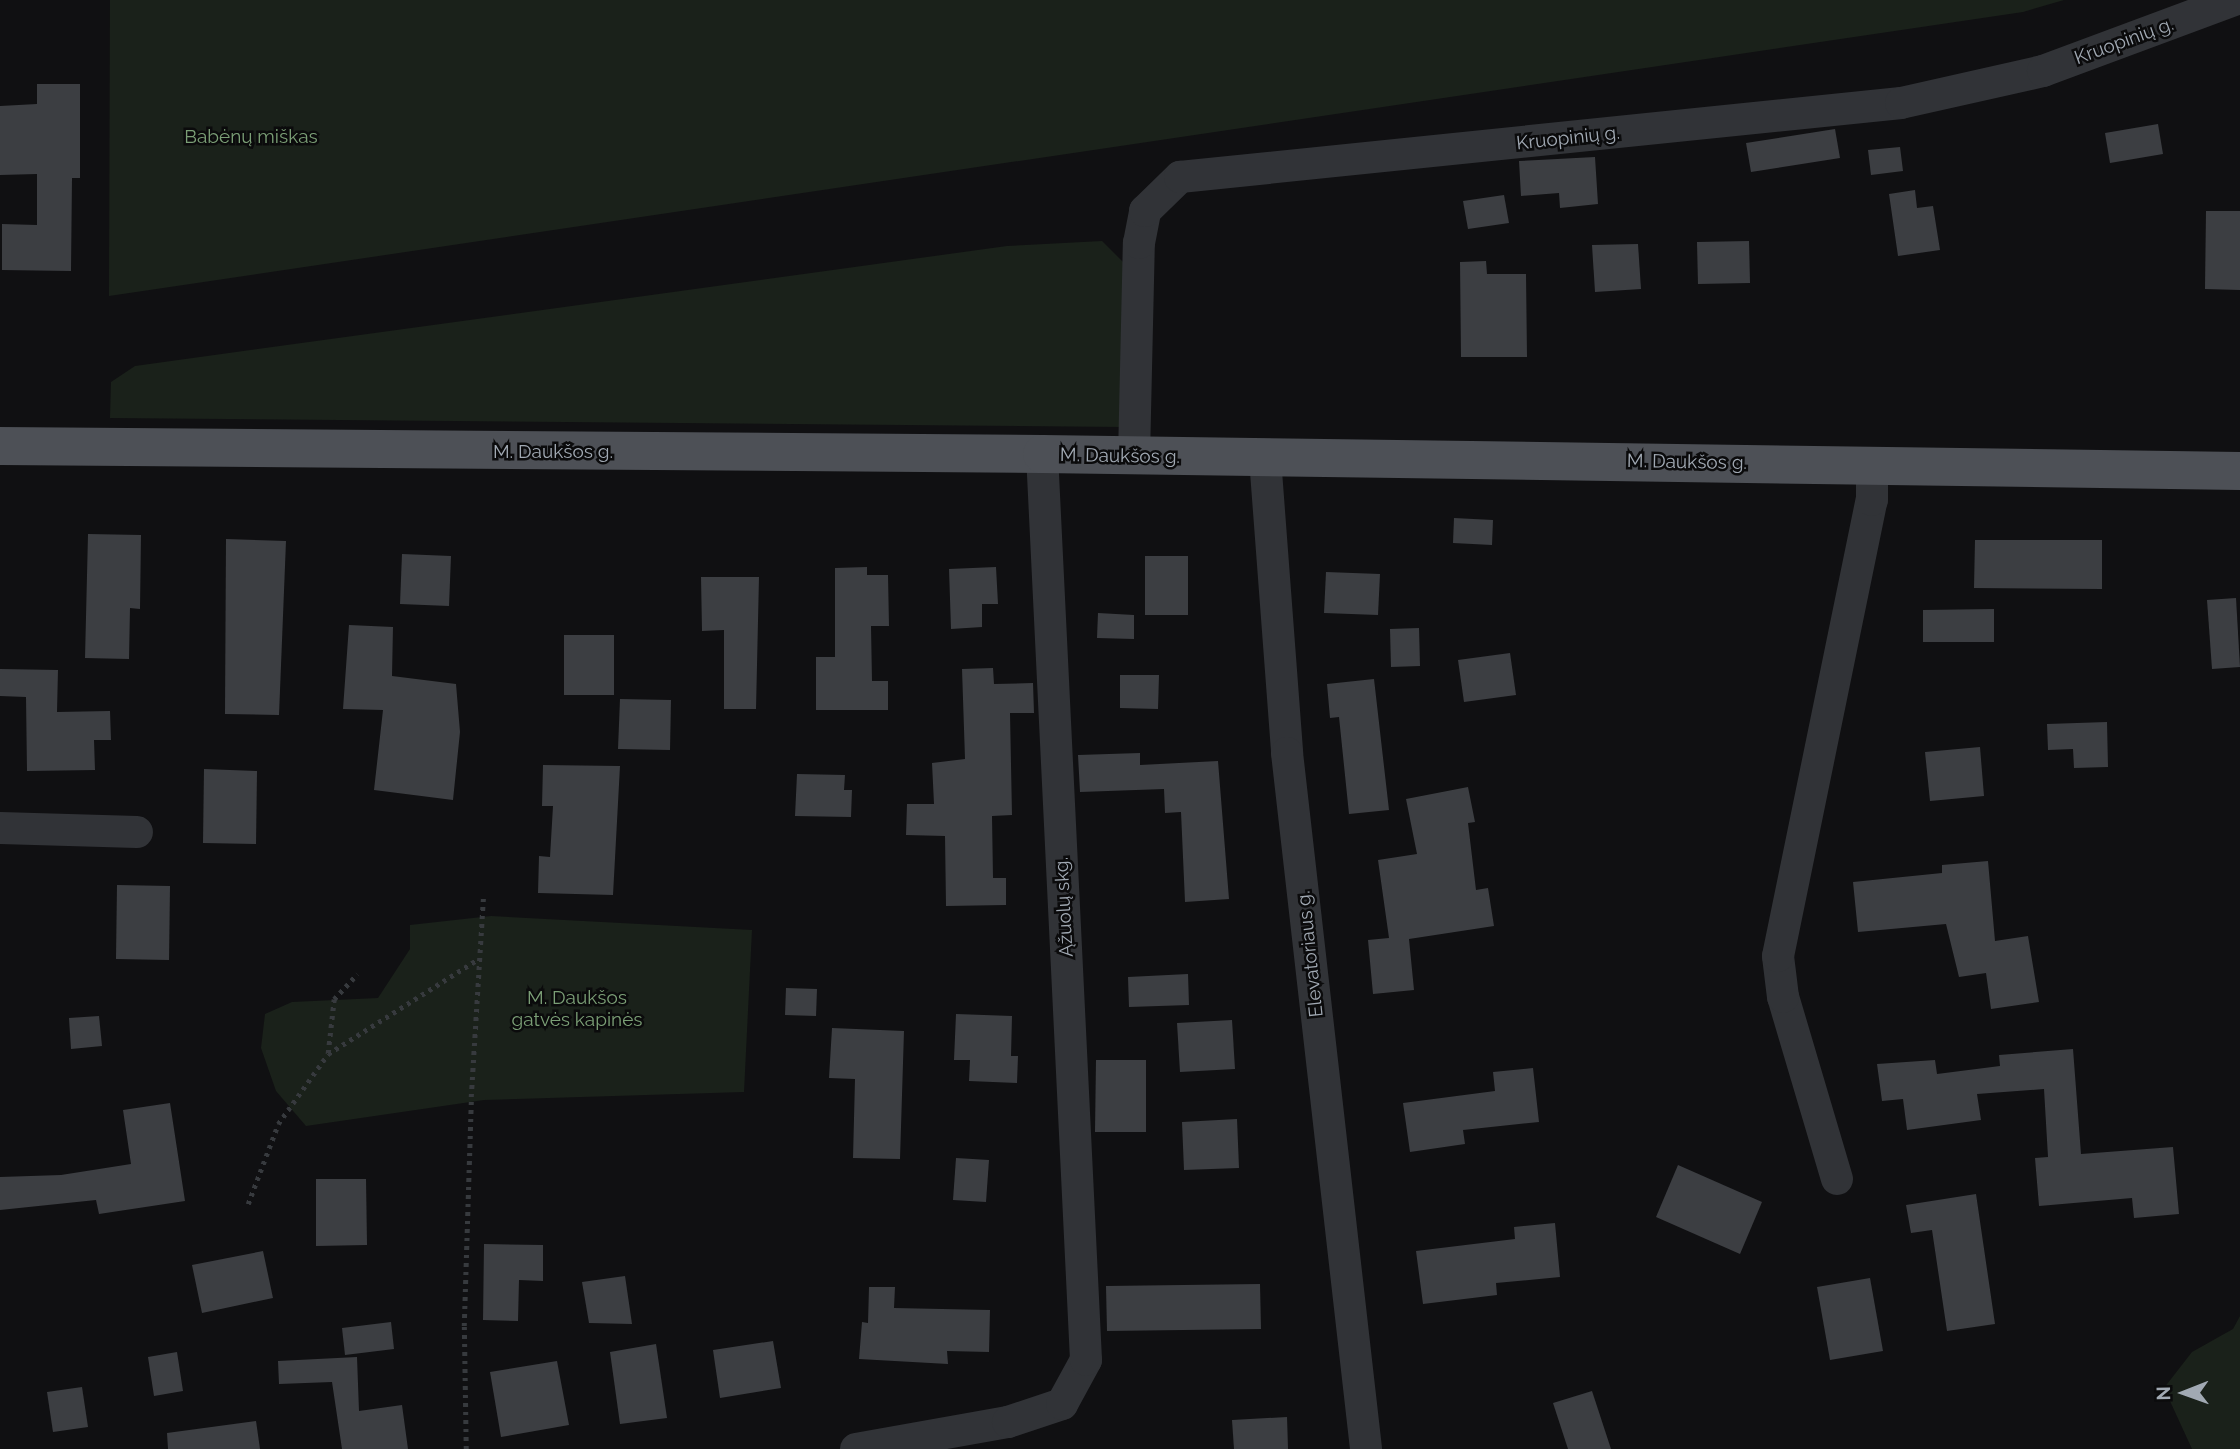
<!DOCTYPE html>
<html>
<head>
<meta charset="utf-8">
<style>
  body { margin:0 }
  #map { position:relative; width:2240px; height:1449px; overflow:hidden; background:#101012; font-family:Raleway,sans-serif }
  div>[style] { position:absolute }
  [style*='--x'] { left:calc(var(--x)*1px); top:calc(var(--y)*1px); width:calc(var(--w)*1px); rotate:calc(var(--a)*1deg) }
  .green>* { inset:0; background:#1a211a }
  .building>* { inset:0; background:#3c3e42 }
  .path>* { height:4.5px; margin-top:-2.25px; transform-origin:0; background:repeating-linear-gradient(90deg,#373a3e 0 3.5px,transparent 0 8.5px) }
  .street>* { height:32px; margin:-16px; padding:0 16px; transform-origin:16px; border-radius:16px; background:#313337 }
  .primary>* { height:38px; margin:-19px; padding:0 19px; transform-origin:19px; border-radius:19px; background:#4d5056 }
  span { translate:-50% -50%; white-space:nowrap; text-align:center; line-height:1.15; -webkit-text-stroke:5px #0b0b0c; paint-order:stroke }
  .street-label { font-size:19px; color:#a1a9b3 }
  .park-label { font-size:19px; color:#7b9f76 }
  .north { position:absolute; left:2149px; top:1358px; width:70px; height:70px; -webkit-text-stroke:5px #0b0b0c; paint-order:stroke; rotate:269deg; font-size:19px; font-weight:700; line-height:28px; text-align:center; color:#a1a9b3 }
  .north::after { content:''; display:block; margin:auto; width:24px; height:32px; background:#a1a9b3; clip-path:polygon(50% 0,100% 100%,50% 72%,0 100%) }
</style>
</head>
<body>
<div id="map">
  <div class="green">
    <div style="clip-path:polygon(110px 0,2064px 0,2023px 12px,109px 296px)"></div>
    <div style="clip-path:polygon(1102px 241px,1125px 264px,1124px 427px,110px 418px,111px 382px,135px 366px,1007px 246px)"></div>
    <div style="clip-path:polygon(491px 916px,752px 930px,744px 1092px,484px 1100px,306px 1126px,276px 1091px,261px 1048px,265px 1014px,292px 1002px,378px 998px,410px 949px,410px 925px)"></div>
    <div style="clip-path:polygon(2240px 1316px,2240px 1449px,2192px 1449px,2164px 1388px,2192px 1352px,2233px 1329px)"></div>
  </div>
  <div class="building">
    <div style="clip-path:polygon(37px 84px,80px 84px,80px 178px,72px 178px,71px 271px,2px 270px,2px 224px,37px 225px,37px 174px,0 175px,0 106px,37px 104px)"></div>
    <div style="clip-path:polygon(2158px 124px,2163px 154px,2110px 163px,2105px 133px)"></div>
    <div style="clip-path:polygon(1835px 129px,1840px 158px,1751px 172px,1746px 143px)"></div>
    <div style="clip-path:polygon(1900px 147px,1903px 171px,1871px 175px,1868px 150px)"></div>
    <div style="clip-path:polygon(1595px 157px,1598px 204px,1560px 208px,1559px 193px,1521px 196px,1519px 161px)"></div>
    <div style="clip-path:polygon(1915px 190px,1917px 208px,1933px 206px,1940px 250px,1898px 256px,1889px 194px)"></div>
    <div style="clip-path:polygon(1504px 195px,1509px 223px,1468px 229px,1463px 201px)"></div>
    <div style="clip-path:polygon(2206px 211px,2240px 211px,2240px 290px,2205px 289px)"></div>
    <div style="clip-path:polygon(1749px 241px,1750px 283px,1698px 284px,1697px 242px)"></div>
    <div style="clip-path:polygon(1638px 244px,1641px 289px,1595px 292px,1592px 245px)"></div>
    <div style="clip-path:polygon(1486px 261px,1487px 274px,1526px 274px,1527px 357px,1461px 357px,1460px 262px)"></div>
    <div style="clip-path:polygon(1454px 518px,1493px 520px,1492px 545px,1453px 543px)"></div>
    <div style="clip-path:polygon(88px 534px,141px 535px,140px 609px,130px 608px,129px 659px,85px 658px)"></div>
    <div style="clip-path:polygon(226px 539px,286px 541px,279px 715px,225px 714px)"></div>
    <div style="clip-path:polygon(1975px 540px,2102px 540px,2102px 589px,1974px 588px)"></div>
    <div style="clip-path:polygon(402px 554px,451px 556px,449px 606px,400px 604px)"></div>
    <div style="clip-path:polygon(1145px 556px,1188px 556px,1188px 615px,1145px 615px)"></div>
    <div style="clip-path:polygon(867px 567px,867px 575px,888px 575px,889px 626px,871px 626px,872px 681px,888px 681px,888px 710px,816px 710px,816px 657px,835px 657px,835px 568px)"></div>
    <div style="clip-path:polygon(996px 567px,998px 604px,982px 604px,982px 627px,951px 629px,949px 569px)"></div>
    <div style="clip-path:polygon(1326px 572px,1380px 574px,1378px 615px,1324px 613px)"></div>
    <div style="clip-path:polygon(701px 577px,759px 577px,756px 709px,724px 709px,724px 630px,702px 631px)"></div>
    <div style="clip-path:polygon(2236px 598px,2240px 667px,2212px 669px,2207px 600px)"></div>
    <div style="clip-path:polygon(1994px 609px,1994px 642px,1923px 642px,1923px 610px)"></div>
    <div style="clip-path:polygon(1098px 613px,1134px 615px,1134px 639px,1097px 638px)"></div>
    <div style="clip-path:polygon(349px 625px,393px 627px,392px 676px,456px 684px,460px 732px,453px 800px,374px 790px,383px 710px,343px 709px)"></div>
    <div style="clip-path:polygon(1419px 628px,1420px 666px,1391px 667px,1390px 629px)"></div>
    <div style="clip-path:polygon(564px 635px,614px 635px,614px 695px,564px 695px)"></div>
    <div style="clip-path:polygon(1510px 653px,1516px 695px,1464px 702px,1458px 660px)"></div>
    <div style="clip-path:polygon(993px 668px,994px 684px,1033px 683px,1034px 713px,1010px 713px,1012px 815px,992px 816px,993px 878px,1006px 878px,1006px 905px,946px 906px,945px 836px,906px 835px,907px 804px,934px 804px,932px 763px,965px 759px,962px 669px)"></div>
    <div style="clip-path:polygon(0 669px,58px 670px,57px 712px,110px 711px,111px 740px,94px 740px,95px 770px,27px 771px,26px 697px,0 696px)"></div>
    <div style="clip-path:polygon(1120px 675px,1159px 675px,1158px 709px,1120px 708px)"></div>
    <div style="clip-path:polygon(1374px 679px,1389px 810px,1349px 814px,1339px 717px,1330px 718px,1327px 684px)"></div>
    <div style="clip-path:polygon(620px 699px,671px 700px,670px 750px,618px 749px)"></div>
    <div style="clip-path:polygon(2107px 722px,2108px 767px,2074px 768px,2073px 749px,2048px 750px,2047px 724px)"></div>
    <div style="clip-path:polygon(1980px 747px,1984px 796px,1930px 801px,1925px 752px)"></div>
    <div style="clip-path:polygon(1140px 753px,1140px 765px,1218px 761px,1229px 899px,1185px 902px,1181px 812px,1165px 813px,1164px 789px,1080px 792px,1078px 755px)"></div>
    <div style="clip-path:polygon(543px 765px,620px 766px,613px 895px,538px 893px,539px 856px,550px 857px,553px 806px,542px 806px)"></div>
    <div style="clip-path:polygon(204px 769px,257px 771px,256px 844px,203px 843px)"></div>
    <div style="clip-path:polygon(797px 774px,845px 775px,844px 790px,852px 790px,851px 817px,795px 816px)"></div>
    <div style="clip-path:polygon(1468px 787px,1475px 822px,1468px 823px,1476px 890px,1488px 888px,1494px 926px,1409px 939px,1414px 990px,1373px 994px,1368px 940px,1389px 938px,1378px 860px,1417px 854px,1406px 799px)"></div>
    <div style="clip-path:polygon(1988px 861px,1995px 941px,2028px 936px,2039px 1002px,1991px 1009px,1986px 973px,1959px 977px,1946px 924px,1858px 932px,1853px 882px,1942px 873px,1942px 865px)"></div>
    <div style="clip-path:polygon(117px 885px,170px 886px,169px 960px,116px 959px)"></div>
    <div style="clip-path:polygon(1188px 974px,1189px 1005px,1129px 1007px,1128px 977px)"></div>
    <div style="clip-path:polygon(786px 988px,817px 989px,816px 1016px,785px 1015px)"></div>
    <div style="clip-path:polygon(956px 1014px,1012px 1016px,1011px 1056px,1018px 1056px,1017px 1083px,969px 1081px,970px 1060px,954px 1060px)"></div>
    <div style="clip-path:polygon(99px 1016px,102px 1046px,71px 1049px,69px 1018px)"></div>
    <div style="clip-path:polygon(1232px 1020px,1235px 1069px,1180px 1072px,1177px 1023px)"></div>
    <div style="clip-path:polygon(832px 1028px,904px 1031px,900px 1159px,853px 1158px,855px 1079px,829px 1078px)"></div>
    <div style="clip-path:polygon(2073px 1049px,2081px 1154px,2173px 1147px,2179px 1214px,2134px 1218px,2132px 1198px,2039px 1206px,2035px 1158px,2048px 1157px,2044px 1089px,1977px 1094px,1981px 1120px,1907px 1130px,1903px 1099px,1882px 1101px,1877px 1064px,1935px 1060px,1937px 1074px,2000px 1066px,1999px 1055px)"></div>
    <div style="clip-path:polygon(1096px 1060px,1146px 1060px,1146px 1132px,1095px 1132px)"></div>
    <div style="clip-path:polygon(1533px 1068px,1539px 1122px,1463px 1130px,1465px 1144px,1410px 1152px,1403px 1103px,1495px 1091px,1493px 1072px)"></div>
    <div style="clip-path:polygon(170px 1103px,185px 1201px,99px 1214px,96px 1200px,0 1210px,0 1177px,61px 1175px,131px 1164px,123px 1110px)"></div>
    <div style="clip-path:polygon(1237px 1119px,1239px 1168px,1184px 1170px,1182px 1122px)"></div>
    <div style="clip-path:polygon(956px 1158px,989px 1160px,986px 1202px,953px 1200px)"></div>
    <div style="clip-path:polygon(1678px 1165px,1762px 1202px,1740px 1254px,1656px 1217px)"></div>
    <div style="clip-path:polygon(316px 1179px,366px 1179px,367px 1245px,316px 1246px)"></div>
    <div style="clip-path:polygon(1976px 1194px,1995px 1324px,1947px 1331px,1932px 1230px,1911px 1233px,1906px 1205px)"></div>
    <div style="clip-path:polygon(1555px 1223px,1560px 1277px,1496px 1283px,1497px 1295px,1423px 1304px,1416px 1251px,1515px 1239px,1514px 1227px)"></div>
    <div style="clip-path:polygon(484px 1244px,543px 1245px,543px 1281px,519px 1280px,518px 1321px,483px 1320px)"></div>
    <div style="clip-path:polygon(263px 1251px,273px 1298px,202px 1313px,192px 1265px)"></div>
    <div style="clip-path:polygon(625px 1276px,632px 1324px,589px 1323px,582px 1282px)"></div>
    <div style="clip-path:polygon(1870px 1278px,1883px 1351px,1830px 1360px,1817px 1287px)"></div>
    <div style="clip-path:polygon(1260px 1284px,1261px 1329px,1107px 1331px,1106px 1286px)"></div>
    <div style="clip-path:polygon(869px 1287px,895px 1287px,894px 1308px,990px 1310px,989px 1352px,947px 1351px,948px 1364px,859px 1359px,862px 1322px,868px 1323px)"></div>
    <div style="clip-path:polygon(391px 1322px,394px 1349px,345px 1355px,342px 1328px)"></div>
    <div style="clip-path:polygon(773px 1341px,781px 1388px,720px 1398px,713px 1350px)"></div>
    <div style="clip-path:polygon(656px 1344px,667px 1418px,620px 1424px,610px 1352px)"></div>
    <div style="clip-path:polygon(177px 1352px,183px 1391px,154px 1396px,148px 1357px)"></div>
    <div style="clip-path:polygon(357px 1357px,359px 1411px,402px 1405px,408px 1449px,342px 1449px,332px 1382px,279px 1384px,278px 1361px)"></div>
    <div style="clip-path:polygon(557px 1361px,569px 1425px,501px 1437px,490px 1372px)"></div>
    <div style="clip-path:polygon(82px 1387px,88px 1427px,53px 1432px,47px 1392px)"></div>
    <div style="clip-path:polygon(1592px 1391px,1611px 1449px,1568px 1449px,1553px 1403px)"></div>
    <div style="clip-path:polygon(1287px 1417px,1288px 1449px,1234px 1449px,1232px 1420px)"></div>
    <div style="clip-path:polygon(256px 1421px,260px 1449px,168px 1449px,167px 1433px)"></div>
  </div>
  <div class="path">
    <div style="--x:328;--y:1053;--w:54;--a:-83.7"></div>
    <div style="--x:334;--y:999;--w:34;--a:-47"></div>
    <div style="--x:248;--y:1204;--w:85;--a:-69.4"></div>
    <div style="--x:278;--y:1124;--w:86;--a:-54.5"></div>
    <div style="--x:328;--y:1054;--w:178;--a:-32.3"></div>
    <div style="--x:466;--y:1449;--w:123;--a:-90.9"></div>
    <div style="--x:464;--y:1326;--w:229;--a:-88.2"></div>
    <div style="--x:471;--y:1097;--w:199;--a:-86.5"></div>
  </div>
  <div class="street">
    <div style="--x:1134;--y:457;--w:214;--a:-88.7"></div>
    <div style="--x:1139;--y:243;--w:33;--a:-79"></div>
    <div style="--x:1145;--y:211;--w:49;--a:-44.2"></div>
    <div style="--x:1180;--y:177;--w:725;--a:-5.86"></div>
    <div style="--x:1901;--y:103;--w:146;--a:-12.7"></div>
    <div style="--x:2043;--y:71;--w:204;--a:-20.4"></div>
    <div style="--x:1265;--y:458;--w:296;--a:85.7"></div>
    <div style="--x:1287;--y:753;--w:700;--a:83.52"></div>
    <div style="--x:0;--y:828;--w:137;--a:1.7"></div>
    <div style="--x:1837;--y:1179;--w:190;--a:-106.5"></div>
    <div style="--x:1783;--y:997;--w:41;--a:-97"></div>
    <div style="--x:1778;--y:956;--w:466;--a:-78.4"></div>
    <div style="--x:1872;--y:500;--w:35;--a:-90"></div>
    <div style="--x:856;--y:1449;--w:154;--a:-10.1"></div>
    <div style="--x:1008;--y:1422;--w:57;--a:-18.4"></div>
    <div style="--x:1062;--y:1404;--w:50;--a:-61.4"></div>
    <div style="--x:1086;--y:1360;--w:907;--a:-92.78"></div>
  </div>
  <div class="primary">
    <div style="--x:0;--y:446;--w:1042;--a:0.44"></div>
    <div style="--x:1042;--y:454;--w:1198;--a:0.81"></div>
  </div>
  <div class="street-label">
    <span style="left:2124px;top:41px;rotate:-20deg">Kruopinių g.</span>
    <span style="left:1568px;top:138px;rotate:-6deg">Kruopinių g.</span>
    <span style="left:553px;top:452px">M. Daukšos g.</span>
    <span style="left:1120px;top:456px;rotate:1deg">M. Daukšos g.</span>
    <span style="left:1687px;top:462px;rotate:1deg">M. Daukšos g.</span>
    <span style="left:1064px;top:907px;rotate:-93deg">Ąžuolų skg.</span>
    <span style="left:1310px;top:954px;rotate:-96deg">Elevatoriaus g.</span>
  </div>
  <div class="park-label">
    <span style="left:251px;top:137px">Babėnų miškas</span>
    <span style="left:577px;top:1009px">M. Daukšos<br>gatvės kapinės</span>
  </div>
  <div class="north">N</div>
</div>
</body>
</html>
